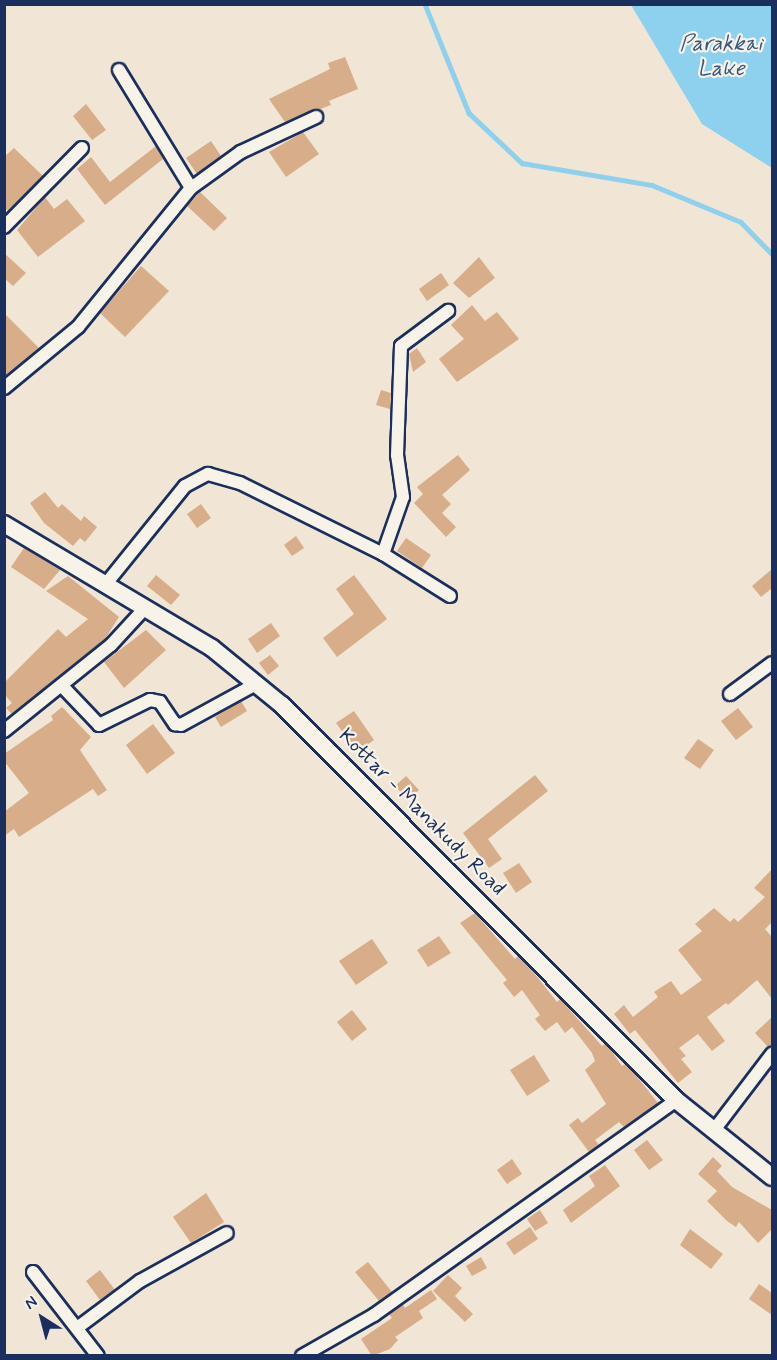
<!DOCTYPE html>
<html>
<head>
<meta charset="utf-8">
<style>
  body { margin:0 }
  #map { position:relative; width:777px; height:1360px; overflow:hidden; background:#f1e5d5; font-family:Mynerve,sans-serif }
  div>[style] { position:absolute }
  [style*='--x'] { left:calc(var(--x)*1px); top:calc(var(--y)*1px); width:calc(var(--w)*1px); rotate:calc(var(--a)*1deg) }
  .water>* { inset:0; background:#8dd1ee }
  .stream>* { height:4.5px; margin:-2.25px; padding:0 2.25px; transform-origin:2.25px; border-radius:2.25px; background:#8dd1ee }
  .building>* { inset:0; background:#d8ad89 }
  .roads { filter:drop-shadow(2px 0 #1b2f5e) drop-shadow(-2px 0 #1b2f5e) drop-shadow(0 2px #1b2f5e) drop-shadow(0 -2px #1b2f5e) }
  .minor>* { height:12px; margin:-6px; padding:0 6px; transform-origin:6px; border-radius:6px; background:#f7f3e8 }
  .secondary>* { height:16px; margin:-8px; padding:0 8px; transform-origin:8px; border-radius:8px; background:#f7f3e8 }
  span { translate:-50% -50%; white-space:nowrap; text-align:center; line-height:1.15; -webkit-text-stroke:4.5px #f7f3e8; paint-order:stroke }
  .street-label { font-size:21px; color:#1b2f5e }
  .water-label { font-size:22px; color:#385882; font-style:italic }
  .frame { position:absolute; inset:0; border:6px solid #1b2f5e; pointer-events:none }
  .north { position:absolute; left:12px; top:1288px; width:60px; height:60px; -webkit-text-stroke:4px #f7f3e8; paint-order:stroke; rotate:324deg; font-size:16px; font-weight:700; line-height:24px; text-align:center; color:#1b2f5e }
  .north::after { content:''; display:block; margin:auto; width:21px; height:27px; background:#1b2f5e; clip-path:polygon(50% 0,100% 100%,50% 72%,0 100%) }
</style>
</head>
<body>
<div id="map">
  <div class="water">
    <div style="clip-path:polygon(631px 5px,772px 5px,772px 168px,702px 124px)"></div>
  </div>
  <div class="stream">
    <div style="--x:425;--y:4;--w:118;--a:68"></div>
    <div style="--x:469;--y:113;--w:73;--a:43.3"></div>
    <div style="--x:522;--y:163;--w:132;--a:9.6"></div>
    <div style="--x:652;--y:185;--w:96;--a:22.6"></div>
    <div style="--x:741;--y:222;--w:45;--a:45.9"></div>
  </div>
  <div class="building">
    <div style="clip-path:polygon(345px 57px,358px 89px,329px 101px,331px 105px,285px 122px,269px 99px,330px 69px,328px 63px)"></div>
    <div style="clip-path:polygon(86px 104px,106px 130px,92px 140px,73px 116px)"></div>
    <div style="clip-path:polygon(303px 132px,319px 154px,286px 177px,269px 152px)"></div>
    <div style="clip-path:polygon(211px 141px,221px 156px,197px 174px,186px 158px)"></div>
    <div style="clip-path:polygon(156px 146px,163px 159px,105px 205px,77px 169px,91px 157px,110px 182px)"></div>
    <div style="clip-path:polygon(14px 148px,43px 176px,8px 211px,4px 207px,4px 157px)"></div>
    <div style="clip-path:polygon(200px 192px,227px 218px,214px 231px,187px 206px)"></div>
    <div style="clip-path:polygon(45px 197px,54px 209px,67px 199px,85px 221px,38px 257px,17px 230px)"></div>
    <div style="clip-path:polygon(4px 253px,26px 273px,13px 286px,4px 278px)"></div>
    <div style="clip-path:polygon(479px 257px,495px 278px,469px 298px,453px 283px)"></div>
    <div style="clip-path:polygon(141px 266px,169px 291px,125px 337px,100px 313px)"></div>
    <div style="clip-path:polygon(441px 273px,449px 285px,427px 301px,419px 289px)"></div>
    <div style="clip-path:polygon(472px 305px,485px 321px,497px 312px,519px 339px,457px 382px,439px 359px,464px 339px,451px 325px)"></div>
    <div style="clip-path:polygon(4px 313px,39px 348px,4px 377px)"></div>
    <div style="clip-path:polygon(417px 348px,426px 362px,413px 372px,409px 354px)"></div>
    <div style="clip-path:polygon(381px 390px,391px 393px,390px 409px,376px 405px)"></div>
    <div style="clip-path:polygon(458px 455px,470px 470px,442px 495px,451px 504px,442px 513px,456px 527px,446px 537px,414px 503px,423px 494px,417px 487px)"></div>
    <div style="clip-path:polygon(45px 492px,58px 508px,62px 504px,81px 521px,84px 516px,97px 527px,85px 542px,80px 538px,73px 546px,44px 523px,30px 503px)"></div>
    <div style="clip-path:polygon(201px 504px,211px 518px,197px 528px,187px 514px)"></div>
    <div style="clip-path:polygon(296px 536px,304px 548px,292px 556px,284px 545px)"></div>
    <div style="clip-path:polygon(406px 538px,431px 555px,422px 568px,397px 551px)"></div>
    <div style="clip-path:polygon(24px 548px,60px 570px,44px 589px,11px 567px)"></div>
    <div style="clip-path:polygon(772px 569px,772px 588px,761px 597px,752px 586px)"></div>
    <div style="clip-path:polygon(156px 575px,180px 595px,171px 605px,147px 586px)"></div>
    <div style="clip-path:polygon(354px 575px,387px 619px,337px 657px,323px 638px,354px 614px,336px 589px)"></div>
    <div style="clip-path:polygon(68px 576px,119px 617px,105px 639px,12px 714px,6px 708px,12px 703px,4px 694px,4px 683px,58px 629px,66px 637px,88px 619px,46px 591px)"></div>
    <div style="clip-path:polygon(271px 623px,280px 636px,257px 653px,248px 639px)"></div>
    <div style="clip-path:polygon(146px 630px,166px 650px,124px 688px,104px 662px)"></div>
    <div style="clip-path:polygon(270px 655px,279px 666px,268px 675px,259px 663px)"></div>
    <div style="clip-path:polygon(241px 701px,247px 711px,221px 727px,215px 717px)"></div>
    <div style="clip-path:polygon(62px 707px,91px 737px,80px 750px,107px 790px,98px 796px,93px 789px,19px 837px,14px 829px,4px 836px,4px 812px,29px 793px,4px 761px,4px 754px,53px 720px,51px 716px)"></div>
    <div style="clip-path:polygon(738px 708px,753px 727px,736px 740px,721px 721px)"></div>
    <div style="clip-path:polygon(354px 711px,374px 740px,357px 752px,336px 723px)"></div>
    <div style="clip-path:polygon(153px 724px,175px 753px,147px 774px,126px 745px)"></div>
    <div style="clip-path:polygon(698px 739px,714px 750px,700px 769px,684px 758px)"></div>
    <div style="clip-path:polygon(535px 775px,548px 791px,488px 839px,502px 859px,489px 868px,463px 833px)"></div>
    <div style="clip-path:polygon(406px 776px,419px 790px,408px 800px,395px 786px)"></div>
    <div style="clip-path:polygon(519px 863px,532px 882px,516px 893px,503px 873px)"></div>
    <div style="clip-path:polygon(772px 869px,772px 922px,765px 929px,772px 937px,772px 999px,757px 980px,728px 1005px,726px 1003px,707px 1017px,725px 1041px,712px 1051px,698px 1034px,679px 1048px,686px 1056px,681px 1059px,692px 1072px,678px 1083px,635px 1030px,630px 1034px,614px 1014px,624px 1005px,633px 1017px,658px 997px,654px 992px,671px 981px,681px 995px,702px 980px,678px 950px,702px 931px,695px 924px,714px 908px,730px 922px,734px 918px,738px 922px,765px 897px,754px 888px)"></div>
    <div style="clip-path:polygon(475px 913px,515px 959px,518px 956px,535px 974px,557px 1002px,560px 999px,602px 1046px,605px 1044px,611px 1050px,622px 1066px,625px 1064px,630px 1068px,658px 1103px,624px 1127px,619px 1122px,595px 1140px,599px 1145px,589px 1152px,569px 1125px,578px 1118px,582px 1123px,606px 1104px,585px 1070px,595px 1061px,592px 1053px,572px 1027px,565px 1033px,557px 1022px,545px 1031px,535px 1019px,540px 1015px,522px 990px,514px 997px,503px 983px,507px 980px,460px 923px)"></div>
    <div style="clip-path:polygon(439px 936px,451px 953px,428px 967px,417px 950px)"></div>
    <div style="clip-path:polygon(372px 939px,388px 963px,356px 985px,339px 961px)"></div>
    <div style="clip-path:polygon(352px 1010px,367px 1029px,352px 1041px,337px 1022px)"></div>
    <div style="clip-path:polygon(772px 1017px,772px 1046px,768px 1047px,755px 1033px)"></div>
    <div style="clip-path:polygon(534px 1055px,550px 1081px,527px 1096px,510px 1070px)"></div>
    <div style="clip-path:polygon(647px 1140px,663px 1160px,649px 1170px,634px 1150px)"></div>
    <div style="clip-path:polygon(713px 1157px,722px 1166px,717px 1171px,732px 1187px,772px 1210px,772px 1229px,758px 1243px,739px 1222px,736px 1227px,727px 1221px,707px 1201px,717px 1191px,698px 1174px)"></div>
    <div style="clip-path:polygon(512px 1159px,522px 1174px,507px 1184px,497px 1170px)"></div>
    <div style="clip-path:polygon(605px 1165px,620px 1186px,571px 1223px,563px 1210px,595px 1186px,589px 1176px)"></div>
    <div style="clip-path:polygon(206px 1193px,224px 1222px,191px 1243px,173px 1217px)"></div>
    <div style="clip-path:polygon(540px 1210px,548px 1223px,535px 1231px,527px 1219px)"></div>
    <div style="clip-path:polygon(530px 1227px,538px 1239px,514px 1255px,506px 1243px)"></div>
    <div style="clip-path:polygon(690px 1229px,723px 1254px,711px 1269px,680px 1245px)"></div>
    <div style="clip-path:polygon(481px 1257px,487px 1268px,472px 1276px,466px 1266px)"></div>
    <div style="clip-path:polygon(368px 1262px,392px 1292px,379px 1301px,355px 1272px)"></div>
    <div style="clip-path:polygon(100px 1270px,115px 1290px,100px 1300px,86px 1281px)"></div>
    <div style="clip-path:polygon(448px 1275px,462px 1288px,455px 1296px,473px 1314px,465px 1322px,433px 1291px)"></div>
    <div style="clip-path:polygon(759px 1284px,772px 1293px,772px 1315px,749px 1299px)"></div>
    <div style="clip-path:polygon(431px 1290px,437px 1299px,419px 1311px,423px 1318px,395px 1337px,398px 1340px,390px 1349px,372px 1356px,361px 1339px,392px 1318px,389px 1314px,403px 1305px,405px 1308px)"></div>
  </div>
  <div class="roads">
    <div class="minor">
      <div style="--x:119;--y:70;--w:138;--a:58.6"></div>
      <div style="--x:4;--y:227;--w:111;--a:-45.4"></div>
      <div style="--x:4;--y:388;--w:96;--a:-39.5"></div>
      <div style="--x:78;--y:327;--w:179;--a:-50.9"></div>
      <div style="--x:191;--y:188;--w:62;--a:-35.8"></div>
      <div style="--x:241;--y:152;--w:83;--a:-25"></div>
      <div style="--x:383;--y:554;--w:60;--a:-70.7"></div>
      <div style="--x:403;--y:497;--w:42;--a:-98.1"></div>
      <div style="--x:397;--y:455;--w:109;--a:-87.9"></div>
      <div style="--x:401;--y:346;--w:59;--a:-36.7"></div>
      <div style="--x:105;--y:585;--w:127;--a:-51.1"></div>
      <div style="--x:185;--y:486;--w:26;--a:-28"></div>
      <div style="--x:208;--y:474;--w:33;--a:16"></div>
      <div style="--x:240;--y:483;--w:160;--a:26.4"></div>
      <div style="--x:383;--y:554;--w:79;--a:32.1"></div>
      <div style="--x:63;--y:687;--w:52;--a:46.5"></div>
      <div style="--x:99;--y:725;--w:57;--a:-26.1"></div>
      <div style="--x:150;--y:700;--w:10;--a:11"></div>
      <div style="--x:160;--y:702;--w:27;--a:56"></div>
      <div style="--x:175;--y:724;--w:6;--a:9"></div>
      <div style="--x:181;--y:725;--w:85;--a:-28.7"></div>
      <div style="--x:730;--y:694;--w:52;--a:-36.4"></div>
      <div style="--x:4;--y:731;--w:137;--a:-38.8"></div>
      <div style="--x:111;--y:645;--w:50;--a:-47.4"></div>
      <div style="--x:714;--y:1130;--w:96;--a:-52.7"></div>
      <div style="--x:33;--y:1272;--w:106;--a:52.3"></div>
      <div style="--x:77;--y:1328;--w:79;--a:-36.7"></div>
      <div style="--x:140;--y:1281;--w:99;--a:-28.9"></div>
      <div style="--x:302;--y:1356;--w:83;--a:-29.7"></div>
      <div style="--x:374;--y:1315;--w:371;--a:-35.4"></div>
    </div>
    <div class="secondary">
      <div style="--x:4;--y:524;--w:242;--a:30.8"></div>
      <div style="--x:212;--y:648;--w:90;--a:39.2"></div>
      <div style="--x:282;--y:705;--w:558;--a:45.07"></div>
      <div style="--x:676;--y:1100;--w:123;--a:38.7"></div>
    </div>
  </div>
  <div class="street-label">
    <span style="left:422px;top:812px;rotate:45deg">Kottar - Manakudy Road</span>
  </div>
  <div class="water-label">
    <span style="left:721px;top:57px">Parakkai<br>Lake</span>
  </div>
  <div class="frame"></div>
  <div class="north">N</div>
</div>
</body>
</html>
